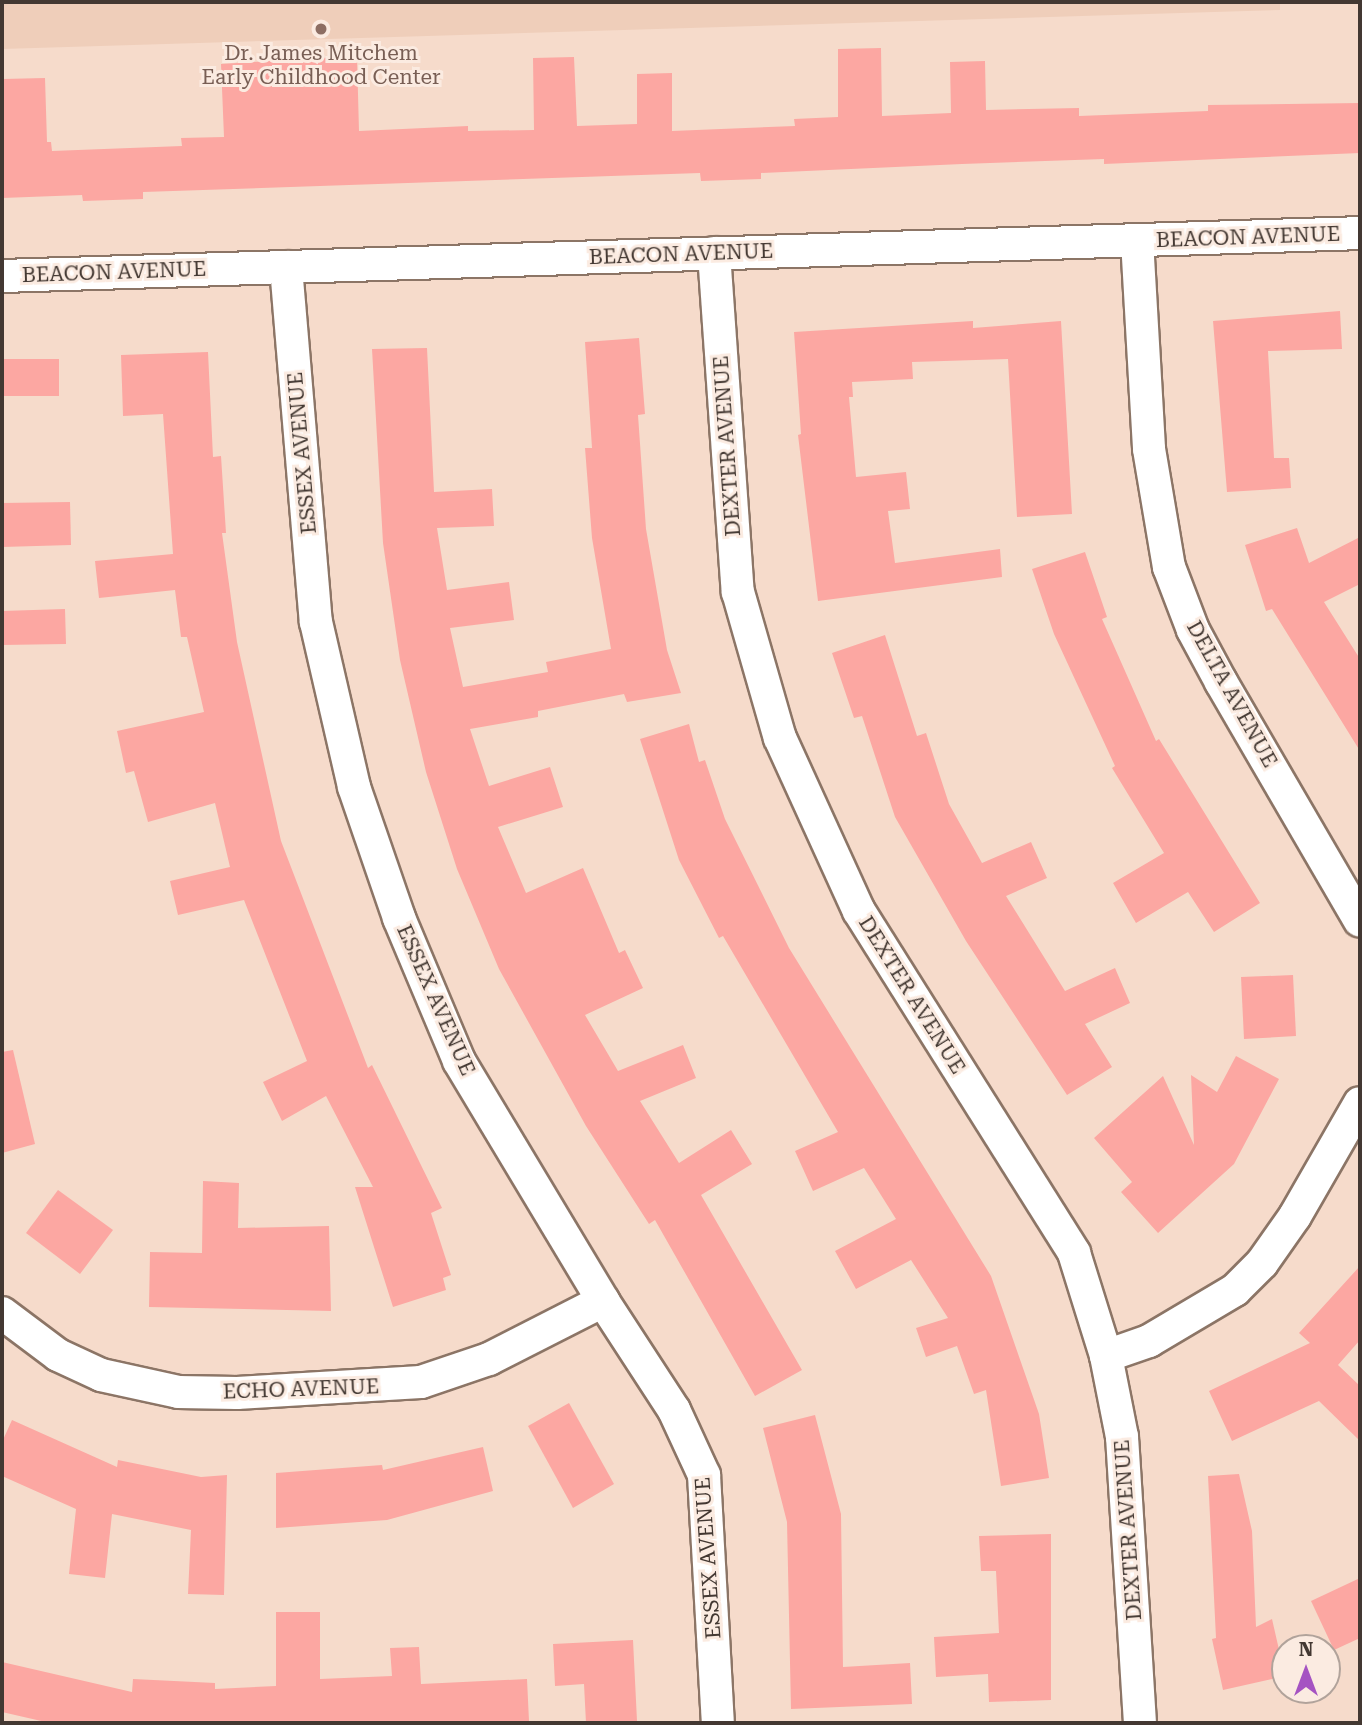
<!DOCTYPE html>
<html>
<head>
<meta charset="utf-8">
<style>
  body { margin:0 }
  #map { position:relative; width:1362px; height:1725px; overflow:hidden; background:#f6dbcb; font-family:"Roboto Serif",serif }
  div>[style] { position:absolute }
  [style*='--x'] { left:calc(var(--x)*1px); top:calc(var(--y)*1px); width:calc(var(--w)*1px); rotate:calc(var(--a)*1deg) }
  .built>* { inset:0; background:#efceba }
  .building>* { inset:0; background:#fca7a2 }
  .roads { filter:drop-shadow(2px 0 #8c7566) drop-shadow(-2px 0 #8c7566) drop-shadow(0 2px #8c7566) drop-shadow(0 -2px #8c7566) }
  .minor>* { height:32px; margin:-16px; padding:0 16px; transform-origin:16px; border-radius:16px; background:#fff }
  .dots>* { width:19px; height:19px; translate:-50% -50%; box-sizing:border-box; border:4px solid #fbebe1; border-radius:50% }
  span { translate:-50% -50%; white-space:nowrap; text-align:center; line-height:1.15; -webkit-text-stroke:6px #fbebe1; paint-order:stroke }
  .education-label { font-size:21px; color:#785e54 }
  .street-label { font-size:21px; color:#433832 }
  .frame { position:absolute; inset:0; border:4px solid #433832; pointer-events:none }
  .north { position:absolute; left:1271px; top:1634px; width:70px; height:70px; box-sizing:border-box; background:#fbebe1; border:2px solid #b1a39b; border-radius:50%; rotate:0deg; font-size:19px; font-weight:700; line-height:28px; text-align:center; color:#433832 }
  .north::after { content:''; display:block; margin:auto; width:24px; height:32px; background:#a553c2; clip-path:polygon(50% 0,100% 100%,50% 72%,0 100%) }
</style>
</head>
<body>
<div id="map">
  <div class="built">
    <div style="clip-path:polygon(2px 2px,1280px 2px,1280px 10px,2px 49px)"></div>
  </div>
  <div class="building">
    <div style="clip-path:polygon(881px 48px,882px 116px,951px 113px,950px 62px,985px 61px,986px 110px,1079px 108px,1079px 116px,1208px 111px,1208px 105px,1360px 103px,1360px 153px,1104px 164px,1104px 159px,962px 164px,761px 173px,761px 179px,701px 181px,700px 173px,143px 192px,143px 199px,83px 201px,82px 195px,2px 198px,3px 79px,45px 78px,47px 142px,51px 142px,52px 151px,182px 146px,181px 138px,224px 137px,221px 64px,315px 58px,357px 57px,359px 131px,468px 126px,468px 131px,534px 130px,533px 58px,574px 57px,577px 126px,637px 124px,637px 74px,672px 73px,672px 131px,795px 126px,794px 119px,838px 117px,838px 49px)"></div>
    <div style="clip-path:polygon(1340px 311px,1342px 349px,1268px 351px,1274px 458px,1289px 458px,1291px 488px,1227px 492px,1213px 321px)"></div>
    <div style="clip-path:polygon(973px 321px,973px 328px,1061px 321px,1072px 514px,1017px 517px,1008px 359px,912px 362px,913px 379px,852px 382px,853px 397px,849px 397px,856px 477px,906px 472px,910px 509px,888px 511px,895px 563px,1000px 549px,1002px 577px,818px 601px,798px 435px,801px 434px,794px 332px)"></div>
    <div style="clip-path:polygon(639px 338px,645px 414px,638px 415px,646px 529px,667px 650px,681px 693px,627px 702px,624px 694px,538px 711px,538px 717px,470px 729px,489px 786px,550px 767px,563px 807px,498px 827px,526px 893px,583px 868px,619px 953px,625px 950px,643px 988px,585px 1015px,618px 1071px,683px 1045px,696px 1078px,640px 1101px,679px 1163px,731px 1130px,752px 1164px,701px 1195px,802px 1370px,755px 1396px,655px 1220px,649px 1224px,586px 1126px,499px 969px,457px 869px,426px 772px,400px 660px,383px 543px,372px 349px,427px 348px,434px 492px,492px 489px,494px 526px,437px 528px,447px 590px,509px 582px,514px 620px,450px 628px,463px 687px,548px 672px,546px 662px,611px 649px,592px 538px,585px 448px,592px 448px,585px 342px)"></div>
    <div style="clip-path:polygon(208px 352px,213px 457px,221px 456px,226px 533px,222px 533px,237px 642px,281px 841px,368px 1068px,372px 1065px,442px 1208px,431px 1213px,451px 1275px,443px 1278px,446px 1290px,393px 1307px,355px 1187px,373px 1187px,326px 1096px,282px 1121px,263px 1082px,307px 1061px,244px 900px,178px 915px,170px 881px,230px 867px,215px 803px,148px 822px,134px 771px,126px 773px,117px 731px,204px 712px,187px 637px,181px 637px,175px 590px,99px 598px,95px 561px,173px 554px,163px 414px,123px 416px,121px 355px)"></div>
    <div style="clip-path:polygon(2px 359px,59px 359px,59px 396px,2px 396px)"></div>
    <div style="clip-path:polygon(70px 502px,71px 545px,2px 547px,2px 503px)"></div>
    <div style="clip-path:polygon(1297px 528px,1309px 563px,1360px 537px,1360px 584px,1324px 602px,1360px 659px,1360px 751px,1272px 609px,1266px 611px,1245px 545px)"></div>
    <div style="clip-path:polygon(1085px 552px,1107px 617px,1102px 619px,1156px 741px,1159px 739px,1260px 903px,1214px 932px,1188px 892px,1136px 923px,1113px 883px,1164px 853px,1112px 768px,1115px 766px,1054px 634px,1032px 569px)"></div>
    <div style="clip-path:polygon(65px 609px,66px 644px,2px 645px,2px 611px)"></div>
    <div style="clip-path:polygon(885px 635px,917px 736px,926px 733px,949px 804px,982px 863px,1031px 842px,1047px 878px,1006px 896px,1065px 991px,1115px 968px,1130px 1003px,1085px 1024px,1112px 1067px,1067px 1095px,966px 941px,895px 817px,862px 716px,854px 718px,832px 653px)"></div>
    <div style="clip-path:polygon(689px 724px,699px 762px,705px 760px,725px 819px,789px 948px,991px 1276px,1039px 1414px,1049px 1478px,1001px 1486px,986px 1390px,974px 1394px,957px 1346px,926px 1357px,916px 1328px,948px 1318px,911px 1260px,856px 1289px,835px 1251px,896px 1219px,864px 1168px,813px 1191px,795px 1151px,838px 1132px,723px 936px,719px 938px,679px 860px,640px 739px)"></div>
    <div style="clip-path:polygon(1293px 975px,1296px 1036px,1244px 1039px,1241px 977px)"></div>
    <div style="clip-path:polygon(13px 1050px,35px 1144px,2px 1153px,2px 1052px)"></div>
    <div style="clip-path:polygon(1236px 1056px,1279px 1079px,1234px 1164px,1158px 1233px,1121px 1192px,1132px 1182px,1094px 1138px,1163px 1076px,1194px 1145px,1191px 1075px,1217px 1092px)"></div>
    <div style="clip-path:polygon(203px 1181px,239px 1183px,238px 1228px,329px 1226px,331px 1311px,149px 1307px,150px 1252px,202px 1253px)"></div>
    <div style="clip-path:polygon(58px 1190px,113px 1230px,80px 1274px,26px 1233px)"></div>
    <div style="clip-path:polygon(1360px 1266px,1360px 1340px,1338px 1365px,1360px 1386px,1360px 1441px,1319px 1401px,1232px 1441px,1209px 1391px,1310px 1343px,1299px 1333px)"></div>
    <div style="clip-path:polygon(569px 1403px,614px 1484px,573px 1508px,528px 1426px)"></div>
    <div style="clip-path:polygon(815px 1415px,841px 1514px,843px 1667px,910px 1663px,912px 1704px,791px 1709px,787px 1522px,763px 1428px)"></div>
    <div style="clip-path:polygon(12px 1420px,117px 1467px,118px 1460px,201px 1477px,227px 1475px,224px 1595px,188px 1594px,191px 1530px,112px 1514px,105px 1578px,69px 1574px,76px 1509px,2px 1476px,2px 1442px)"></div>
    <div style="clip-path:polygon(483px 1447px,493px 1491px,387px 1520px,276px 1528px,276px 1473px,382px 1465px,383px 1470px)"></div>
    <div style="clip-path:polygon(1239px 1474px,1252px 1531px,1256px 1627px,1272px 1619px,1285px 1676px,1223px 1690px,1212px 1639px,1216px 1638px,1208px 1476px)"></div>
    <div style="clip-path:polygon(1051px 1534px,1051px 1700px,989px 1702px,988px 1674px,936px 1677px,934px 1637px,999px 1633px,996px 1571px,981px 1571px,979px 1536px)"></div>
    <div style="clip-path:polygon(1360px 1578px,1360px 1638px,1334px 1650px,1311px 1601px)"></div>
    <div style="clip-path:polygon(276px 1612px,320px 1612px,320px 1679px,392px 1676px,390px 1648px,419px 1647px,421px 1684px,527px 1679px,529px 1721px,50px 1723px,2px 1712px,2px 1662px,132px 1692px,133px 1679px,215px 1683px,215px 1689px,276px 1686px)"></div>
    <div style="clip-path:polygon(633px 1640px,637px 1721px,586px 1723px,584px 1684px,555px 1686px,553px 1644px)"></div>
  </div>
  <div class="roads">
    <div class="minor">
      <div style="--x:1137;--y:240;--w:209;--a:86.7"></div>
      <div style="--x:1149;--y:449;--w:120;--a:80.4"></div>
      <div style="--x:1169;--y:567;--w:67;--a:69.1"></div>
      <div style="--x:1193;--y:630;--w:59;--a:61.7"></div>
      <div style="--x:1221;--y:682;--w:276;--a:59.8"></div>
      <div style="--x:714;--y:253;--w:340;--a:86"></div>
      <div style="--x:738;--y:592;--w:152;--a:74"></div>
      <div style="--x:780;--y:738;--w:190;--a:65.5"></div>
      <div style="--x:859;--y:911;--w:404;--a:57.8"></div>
      <div style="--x:1074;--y:1253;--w:108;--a:72.7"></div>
      <div style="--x:1106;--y:1356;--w:83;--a:78.8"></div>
      <div style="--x:1122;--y:1437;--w:287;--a:86.4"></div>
      <div style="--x:286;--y:267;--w:356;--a:85.2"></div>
      <div style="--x:316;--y:622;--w:169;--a:77"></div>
      <div style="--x:354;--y:787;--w:139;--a:71"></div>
      <div style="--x:399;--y:918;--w:155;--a:67.2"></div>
      <div style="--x:459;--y:1061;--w:280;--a:59"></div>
      <div style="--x:603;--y:1301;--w:130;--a:56.9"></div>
      <div style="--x:674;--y:1410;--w:72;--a:65.2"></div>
      <div style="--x:704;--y:1475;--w:248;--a:86.8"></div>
      <div style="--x:2;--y:276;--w:1359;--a:-1.81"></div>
      <div style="--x:2;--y:1313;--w:70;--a:36.9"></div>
      <div style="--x:58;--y:1355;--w:47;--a:24.9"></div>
      <div style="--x:101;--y:1375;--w:79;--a:12.4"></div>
      <div style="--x:178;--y:1392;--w:59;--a:1"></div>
      <div style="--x:237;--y:1393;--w:184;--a:-3.4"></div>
      <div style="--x:421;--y:1382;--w:72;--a:-18.7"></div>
      <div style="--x:489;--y:1359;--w:128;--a:-27"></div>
      <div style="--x:1106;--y:1356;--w:46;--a:-19.2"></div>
      <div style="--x:1149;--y:1341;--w:100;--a:-30.7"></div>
      <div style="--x:1235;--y:1290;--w:38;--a:-45"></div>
      <div style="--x:1262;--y:1263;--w:57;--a:-54.9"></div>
      <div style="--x:1295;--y:1216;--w:130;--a:-60.1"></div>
    </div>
  </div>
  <div class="dots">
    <div style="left:321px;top:29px;background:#8d6e63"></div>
  </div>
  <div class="education-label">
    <span style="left:321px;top:65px">Dr. James Mitchem<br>Early Childhood Center</span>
  </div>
  <div class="street-label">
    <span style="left:1248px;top:237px;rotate:-2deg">BEACON AVENUE</span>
    <span style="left:681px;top:254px;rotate:-2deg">BEACON AVENUE</span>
    <span style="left:114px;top:272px;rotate:-2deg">BEACON AVENUE</span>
    <span style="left:727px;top:446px;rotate:-94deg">DEXTER AVENUE</span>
    <span style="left:302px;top:453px;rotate:-95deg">ESSEX AVENUE</span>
    <span style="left:1232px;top:694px;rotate:61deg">DELTA AVENUE</span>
    <span style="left:912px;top:995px;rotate:58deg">DEXTER AVENUE</span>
    <span style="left:436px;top:1000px;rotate:66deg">ESSEX AVENUE</span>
    <span style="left:301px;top:1389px;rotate:-2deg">ECHO AVENUE</span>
    <span style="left:1128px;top:1530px;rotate:-94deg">DEXTER AVENUE</span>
    <span style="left:708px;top:1558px;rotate:-94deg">ESSEX AVENUE</span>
  </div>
  <div class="frame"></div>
  <div class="north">N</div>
</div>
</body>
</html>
